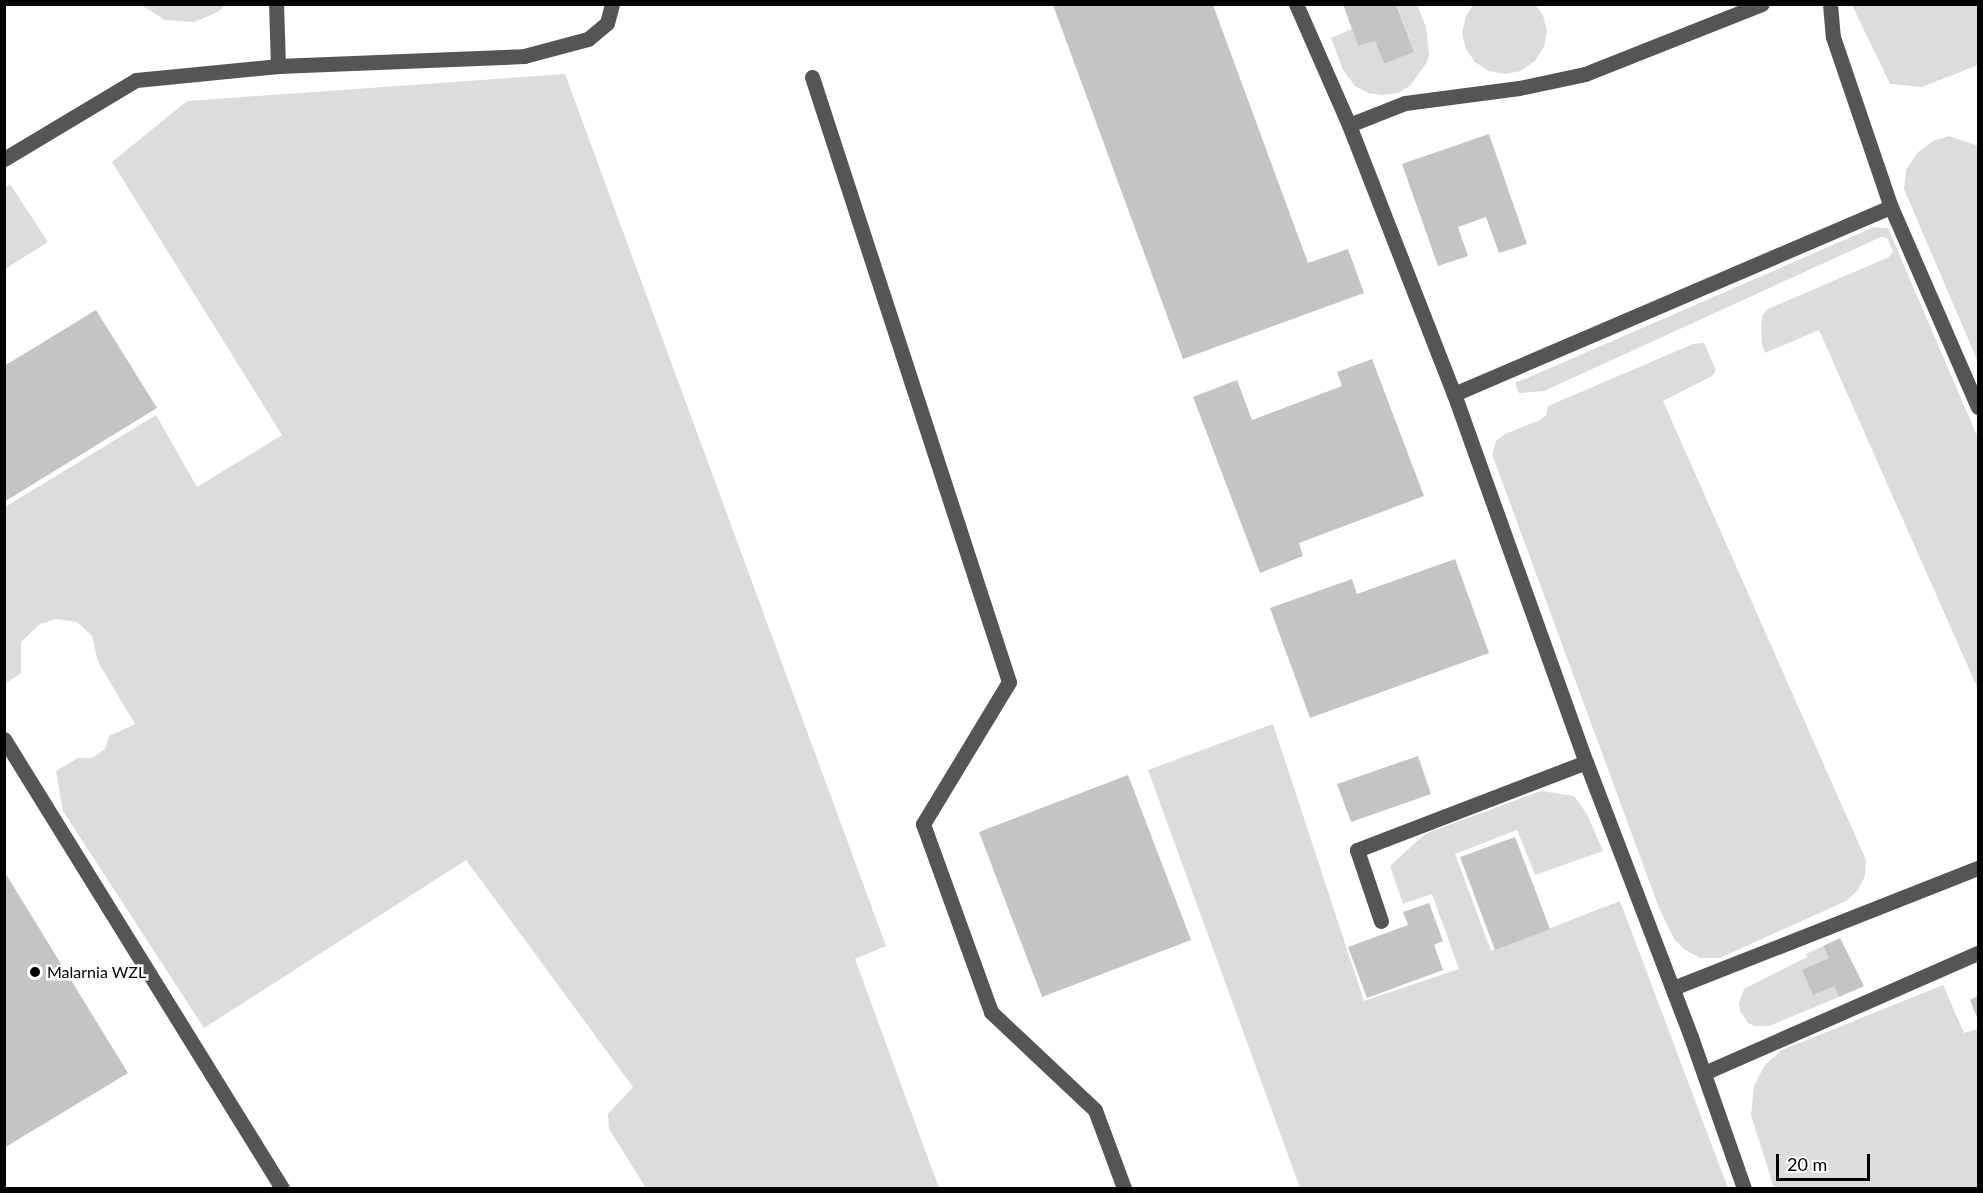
<!DOCTYPE html>
<html>
<head>
<meta charset="utf-8">
<style>
  body { margin:0 }
  #map { position:relative; width:1983px; height:1193px; overflow:hidden; background:#fff; font-family:Lato,sans-serif }
  div>[style] { position:absolute }
  [style*='--x'] { left:calc(var(--x)*1px); top:calc(var(--y)*1px); width:calc(var(--w)*1px); rotate:calc(var(--a)*1deg) }
  .green>* { inset:0; background:#dcdcdc }
  .building>* { inset:0; background:#c4c4c4 }
  .minor>* { height:15px; margin:-7.5px; padding:0 7.5px; transform-origin:7.5px; border-radius:7.5px; background:#555 }
  .dots>* { width:16px; height:16px; translate:-50% -50%; box-sizing:border-box; border:3px solid #fff; border-radius:50% }
  span { translate:-50% -50%; white-space:nowrap; text-align:center; line-height:1.15; -webkit-text-stroke:5px #fff; paint-order:stroke }
  .poi-label { font-size:16px; color:#000 }
  .left { translate:0 -50%; text-align:left }
  .frame { position:absolute; inset:0; border:6px solid #000; pointer-events:none }
  .scale { position:absolute; left:1776px; top:1154px; width:94px; height:27px; box-sizing:border-box; border:3px solid #000; border-top:0; padding-left:8px; font-size:18px; line-height:21px; white-space:nowrap; color:#000; -webkit-text-stroke:4px #fff; paint-order:stroke }
</style>
</head>
<body>
<div id="map">
  <div class="green">
    <div style="clip-path:polygon(141px 5px,225px 5px,218px 12px,194px 22px,165px 20px)"></div>
    <div style="clip-path:polygon(1397px 5px,1417px 5px,1426px 27px,1429px 55px,1427px 62px,1410px 86px,1398px 93px,1382px 95px,1368px 93px,1355px 86px,1343px 70px,1331px 38px,1352px 29px,1358px 46px,1375px 41px,1384px 64px,1414px 52px)"></div>
    <div style="clip-path:polygon(1473px 5px,1536px 5px,1543px 15px,1547px 31px,1544px 47px,1535px 61px,1521px 71px,1505px 74px,1489px 71px,1475px 62px,1466px 49px,1462px 33px,1466px 16px)"></div>
    <div style="clip-path:polygon(1852px 5px,1978px 5px,1978px 65px,1922px 87px,1890px 84px)"></div>
    <div style="clip-path:polygon(565px 74px,886px 946px,855px 959px,939px 1188px,646px 1188px,609px 1129px,608px 1114px,633px 1087px,466px 860px,204px 1028px,63px 811px,56px 771px,78px 758px,92px 758px,105px 749px,109px 736px,135px 724px,98px 662px,92px 636px,77px 622px,56px 619px,40px 624px,21px 642px,21px 673px,5px 684px,5px 507px,156px 415px,197px 487px,282px 435px,112px 162px,187px 101px)"></div>
    <div style="clip-path:polygon(1949px 136px,1978px 146px,1978px 362px,1904px 189px,1906px 170px,1917px 153px,1933px 141px)"></div>
    <div style="clip-path:polygon(10px 184px,48px 242px,5px 269px,5px 188px)"></div>
    <div style="clip-path:polygon(1874px 227px,1888px 228px,1978px 438px,1978px 689px,1819px 330px,1765px 353px,1762px 344px,1761px 324px,1763px 314px,1768px 309px,1889px 257px,1893px 251px,1887px 238px,1881px 237px,1544px 391px,1519px 393px,1516px 386px,1516px 382px,1525px 379px)"></div>
    <div style="clip-path:polygon(1704px 343px,1716px 370px,1712px 376px,1663px 401px,1866px 860px,1865px 876px,1858px 890px,1846px 901px,1720px 958px,1700px 958px,1685px 950px,1674px 939px,1659px 908px,1492px 454px,1496px 441px,1505px 434px,1540px 420px,1546px 415px,1548px 406px,1693px 344px)"></div>
    <div style="clip-path:polygon(1273px 724px,1364px 1001px,1459px 969px,1432px 894px,1403px 904px,1390px 866px,1425px 834px,1541px 791px,1574px 796px,1587px 814px,1603px 851px,1535px 875px,1517px 830px,1455px 854px,1491px 951px,1620px 901px,1728px 1188px,1300px 1188px,1148px 770px)"></div>
    <div style="clip-path:polygon(1823px 946px,1829px 958px,1803px 970px,1834px 986px,1839px 997px,1769px 1026px,1755px 1026px,1748px 1023px,1740px 1011px,1739px 1003px,1744px 989px,1807px 957px,1806px 954px)"></div>
    <div style="clip-path:polygon(1943px 985px,1964px 1033px,1978px 1029px,1978px 1188px,1774px 1188px,1751px 1115px,1754px 1086px,1765px 1065px,1782px 1050px)"></div>
  </div>
  <div class="building">
    <div style="clip-path:polygon(1343px 4px,1396px 4px,1414px 52px,1384px 64px,1375px 41px,1358px 46px)"></div>
    <div style="clip-path:polygon(1053px 5px,1213px 5px,1308px 263px,1348px 249px,1364px 293px,1183px 359px)"></div>
    <div style="clip-path:polygon(1489px 134px,1527px 244px,1499px 253px,1486px 217px,1458px 227px,1468px 256px,1438px 266px,1402px 164px)"></div>
    <div style="clip-path:polygon(96px 310px,157px 408px,4px 502px,4px 366px)"></div>
    <div style="clip-path:polygon(1372px 359px,1424px 496px,1299px 543px,1303px 556px,1260px 573px,1193px 397px,1237px 380px,1252px 420px,1342px 386px,1337px 372px)"></div>
    <div style="clip-path:polygon(1455px 559px,1489px 653px,1310px 718px,1270px 608px,1352px 579px,1357px 594px)"></div>
    <div style="clip-path:polygon(1418px 756px,1431px 794px,1351px 822px,1337px 784px)"></div>
    <div style="clip-path:polygon(1128px 775px,1191px 940px,1042px 997px,979px 832px)"></div>
    <div style="clip-path:polygon(1515px 837px,1550px 929px,1495px 950px,1460px 857px)"></div>
    <div style="clip-path:polygon(4px 871px,128px 1073px,4px 1148px)"></div>
    <div style="clip-path:polygon(1429px 903px,1443px 941px,1434px 945px,1443px 970px,1367px 998px,1348px 947px,1408px 925px,1403px 912px)"></div>
    <div style="clip-path:polygon(1840px 938px,1864px 986px,1839px 997px,1834px 986px,1813px 995px,1802px 970px,1829px 958px,1823px 946px)"></div>
    <div style="clip-path:polygon(1978px 996px,1978px 1020px,1970px 1000px)"></div>
  </div>
  <div class="minor">
    <div style="--x:1296;--y:4;--w:132;--a:66.3"></div>
    <div style="--x:1349;--y:125;--w:289;--a:68.7"></div>
    <div style="--x:1454;--y:394;--w:391;--a:70.3"></div>
    <div style="--x:1586;--y:762;--w:294;--a:69.1"></div>
    <div style="--x:1691;--y:1037;--w:160;--a:70.7"></div>
    <div style="--x:1830;--y:4;--w:33;--a:85"></div>
    <div style="--x:1833;--y:37;--w:180;--a:71.2"></div>
    <div style="--x:1891;--y:207;--w:218;--a:66.5"></div>
    <div style="--x:278;--y:66;--w:246;--a:-2.3"></div>
    <div style="--x:524;--y:56;--w:66;--a:-14.9"></div>
    <div style="--x:588;--y:39;--w:25;--a:-40"></div>
    <div style="--x:607;--y:23;--w:20;--a:-75"></div>
    <div style="--x:812;--y:77;--w:636;--a:71.96"></div>
    <div style="--x:1009;--y:682;--w:166;--a:121.2"></div>
    <div style="--x:923;--y:824;--w:200;--a:70.1"></div>
    <div style="--x:991;--y:1012;--w:143;--a:43.3"></div>
    <div style="--x:1095;--y:1110;--w:83;--a:69.6"></div>
    <div style="--x:1349;--y:125;--w:60;--a:-21.4"></div>
    <div style="--x:1405;--y:103;--w:115;--a:-7.5"></div>
    <div style="--x:1519;--y:88;--w:67;--a:-12"></div>
    <div style="--x:1585;--y:74;--w:190;--a:-21.6"></div>
    <div style="--x:4;--y:159;--w:154;--a:-30.9"></div>
    <div style="--x:136;--y:80;--w:143;--a:-5.6"></div>
    <div style="--x:278;--y:66;--w:62;--a:-91.8"></div>
    <div style="--x:1454;--y:394;--w:475;--a:-23.2"></div>
    <div style="--x:4;--y:739;--w:528;--a:58.24"></div>
    <div style="--x:1381;--y:921;--w:75;--a:-108.7"></div>
    <div style="--x:1357;--y:850;--w:245;--a:-21"></div>
    <div style="--x:1673;--y:988;--w:328;--a:-21.5"></div>
    <div style="--x:1704;--y:1073;--w:299;--a:-23.7"></div>
  </div>
  <div class="dots">
    <div style="left:35px;top:972px;background:#000"></div>
  </div>
  <div class="poi-label">
    <span class="left" style="left:47px;top:972px">Malarnia WZL</span>
  </div>
  <div class="frame"></div>
  <div class="scale">20 m</div>
</div>
</body>
</html>
